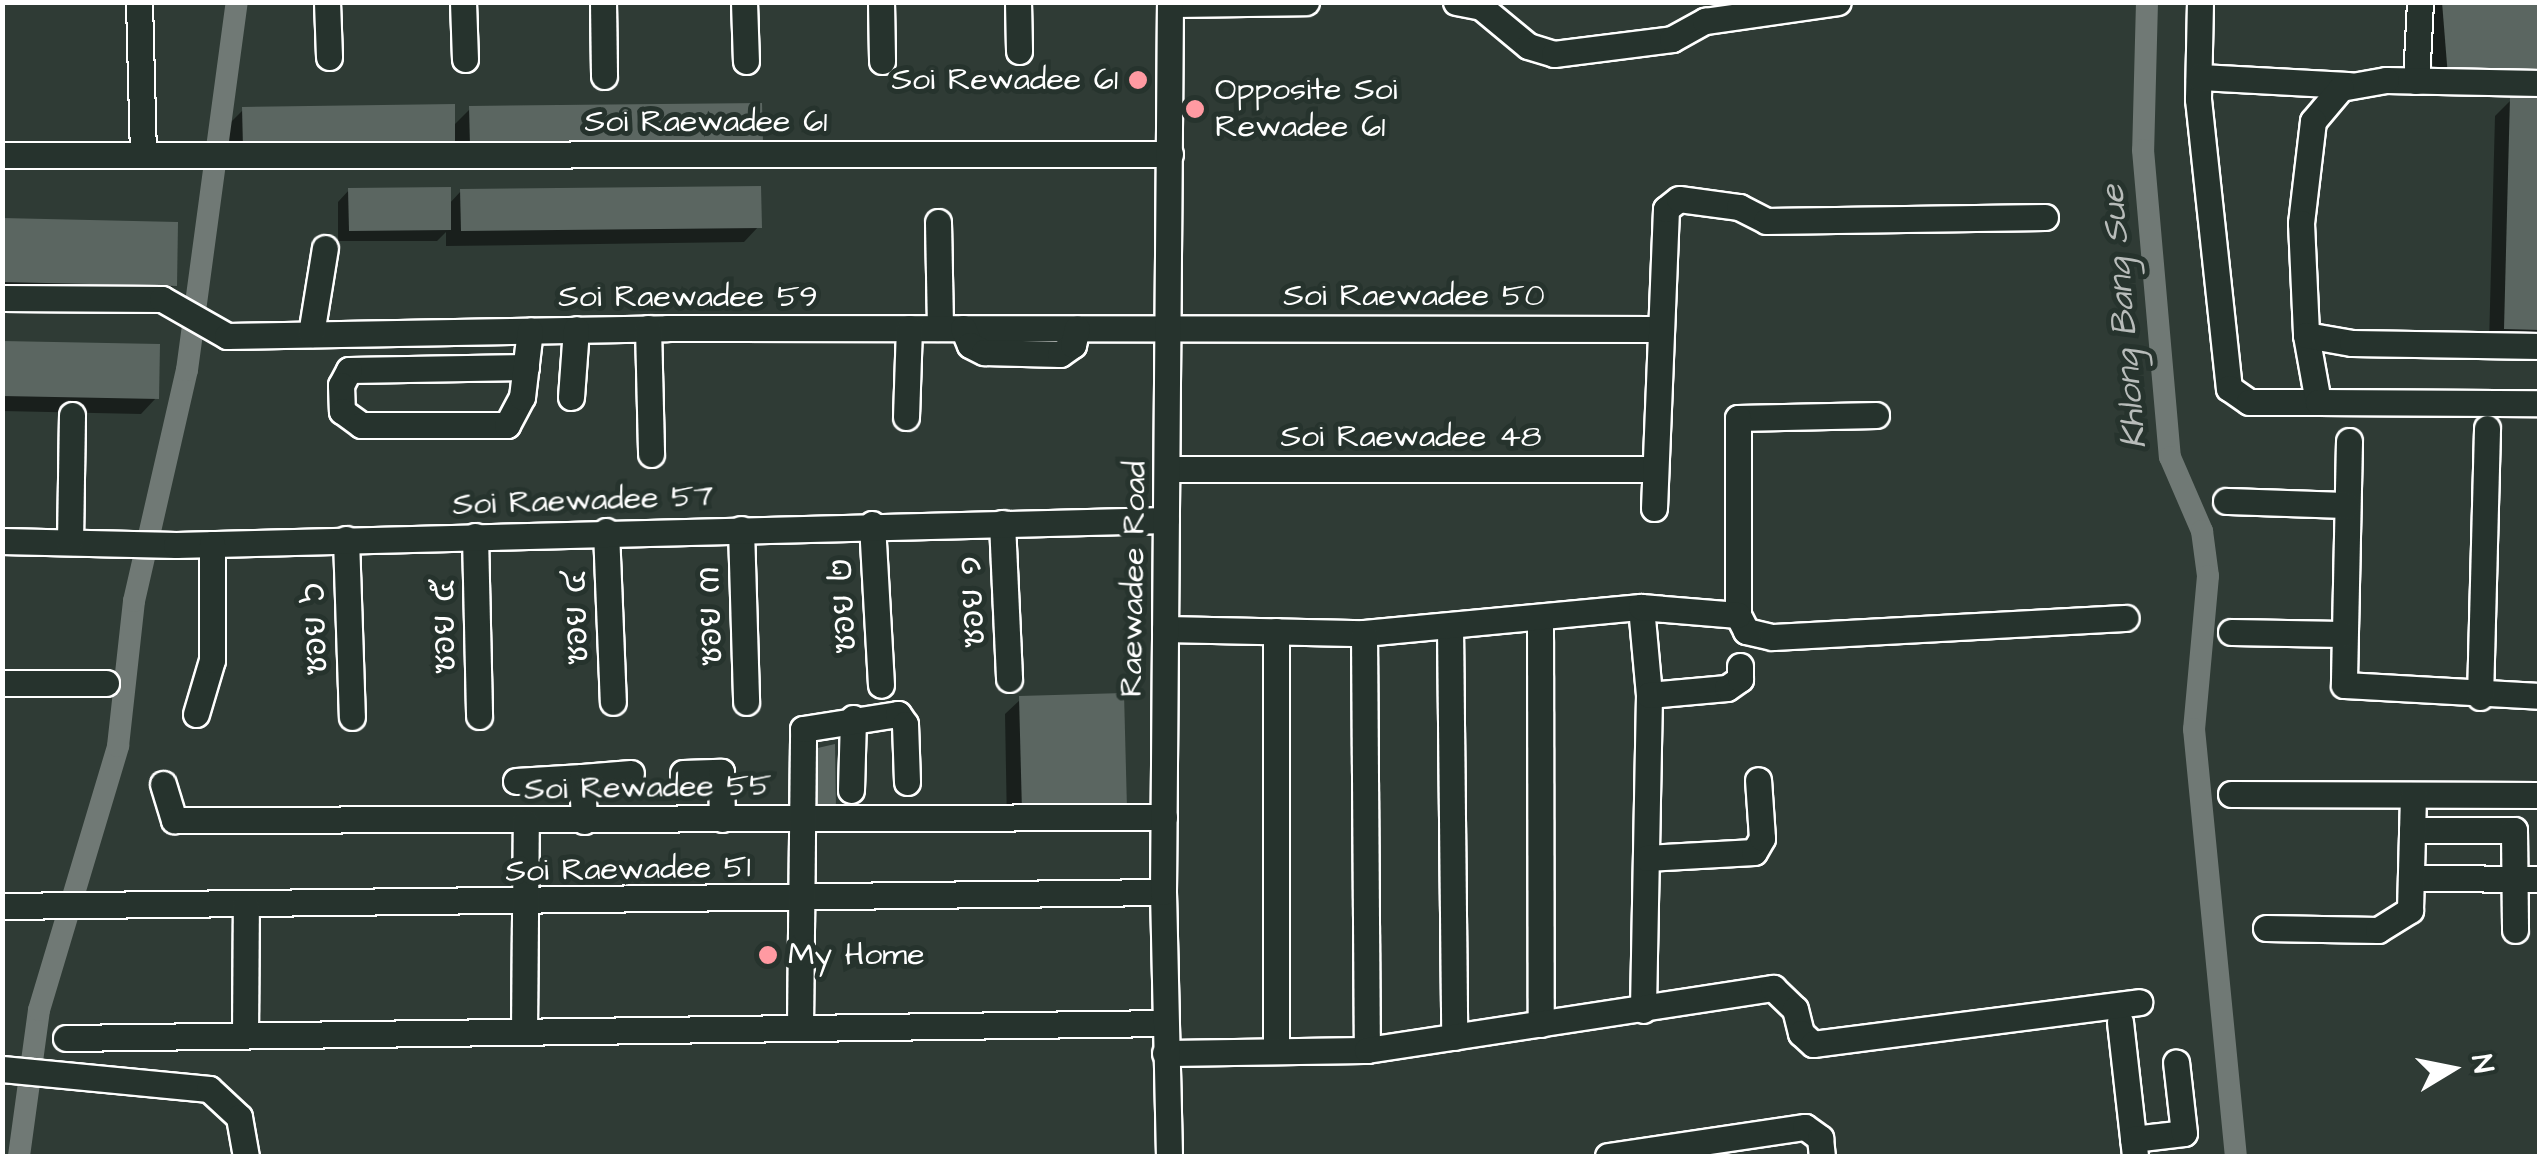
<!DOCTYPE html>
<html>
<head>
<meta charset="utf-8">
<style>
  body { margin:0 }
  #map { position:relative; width:2542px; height:1159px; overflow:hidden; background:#2f3b35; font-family:"Architects Daughter","Playpen Sans Thai",sans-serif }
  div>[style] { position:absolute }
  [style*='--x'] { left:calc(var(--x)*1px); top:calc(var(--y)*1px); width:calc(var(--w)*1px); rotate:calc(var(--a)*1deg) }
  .shadow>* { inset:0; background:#0007 }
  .canal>* { height:22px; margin:-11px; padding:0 11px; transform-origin:11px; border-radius:11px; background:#707975 }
  .building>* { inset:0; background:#5b6661 }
  .roads { filter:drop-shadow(2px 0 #fff) drop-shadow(-2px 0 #fff) drop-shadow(0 2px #fff) drop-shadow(0 -2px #fff) }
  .minor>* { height:25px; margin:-12.5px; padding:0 12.5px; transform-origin:12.5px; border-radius:12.5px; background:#26332d }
  .dots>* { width:28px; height:28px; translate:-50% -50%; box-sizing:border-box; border:5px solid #26332d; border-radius:50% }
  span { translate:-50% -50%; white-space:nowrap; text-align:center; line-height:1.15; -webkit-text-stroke:10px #26332d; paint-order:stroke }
  .poi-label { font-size:32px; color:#fff }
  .right { translate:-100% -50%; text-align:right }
  .left { translate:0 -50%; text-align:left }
  .street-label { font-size:32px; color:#fff }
  .water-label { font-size:35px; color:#b8bcba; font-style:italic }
  .frame { position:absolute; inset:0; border:5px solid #fff; pointer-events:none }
  .north { position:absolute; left:2402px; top:1019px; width:100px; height:100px; -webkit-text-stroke:8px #26332d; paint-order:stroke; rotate:80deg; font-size:28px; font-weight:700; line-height:40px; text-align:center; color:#fff }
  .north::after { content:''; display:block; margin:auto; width:35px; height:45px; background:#fff; clip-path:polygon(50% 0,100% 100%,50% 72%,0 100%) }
</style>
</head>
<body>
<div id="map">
  <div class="shadow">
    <div style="clip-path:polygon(2432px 2px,2540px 2px,2433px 91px)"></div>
    <div style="clip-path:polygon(2511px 100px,2540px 101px,2540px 345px,2489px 344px,2495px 116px)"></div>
    <div style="clip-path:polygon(470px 109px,760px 142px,228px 163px,227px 126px,243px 110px,453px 126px)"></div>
    <div style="clip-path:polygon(349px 190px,449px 204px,461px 191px,759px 226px,744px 242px,446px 246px,446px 232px,437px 241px,338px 241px,338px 202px)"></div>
    <div style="clip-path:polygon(2px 220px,174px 285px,159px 301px,2px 297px)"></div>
    <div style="clip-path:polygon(2px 343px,156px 398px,141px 414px,2px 411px)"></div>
    <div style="clip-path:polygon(1122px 696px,1007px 826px,1005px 714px,1021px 699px)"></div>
  </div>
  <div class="canal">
    <div style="--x:2147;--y:2;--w:148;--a:91.5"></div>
    <div style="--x:2143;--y:150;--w:308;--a:85"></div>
    <div style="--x:2170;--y:457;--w:81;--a:66.6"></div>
    <div style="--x:2202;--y:531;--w:45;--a:82.4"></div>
    <div style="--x:2208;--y:576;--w:154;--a:95.2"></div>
    <div style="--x:2194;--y:729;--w:429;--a:84.4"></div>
    <div style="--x:19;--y:1156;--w:147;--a:-82.2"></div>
    <div style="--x:39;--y:1010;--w:276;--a:-73.3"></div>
    <div style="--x:118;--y:746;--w:146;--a:-83.7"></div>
    <div style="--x:134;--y:601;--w:237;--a:-77.1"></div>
    <div style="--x:187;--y:370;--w:371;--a:-82.3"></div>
  </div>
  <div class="building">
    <div style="clip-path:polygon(2442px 2px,2540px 2px,2540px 75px,2448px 77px)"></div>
    <div style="clip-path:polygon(2510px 97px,2540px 98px,2540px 330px,2504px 329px)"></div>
    <div style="clip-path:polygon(762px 103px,763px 143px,470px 146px,469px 106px)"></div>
    <div style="clip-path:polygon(455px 104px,455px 145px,243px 148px,242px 107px)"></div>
    <div style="clip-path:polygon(761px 186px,762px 228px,461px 231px,460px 189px)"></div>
    <div style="clip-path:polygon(451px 187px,451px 230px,349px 231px,348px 188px)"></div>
    <div style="clip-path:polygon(2px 218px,178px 222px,177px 286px,2px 282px)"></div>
    <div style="clip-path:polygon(2px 341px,160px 344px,159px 399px,2px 396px)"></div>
    <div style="clip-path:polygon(1124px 693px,1127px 809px,1022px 812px,1019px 696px)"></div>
    <div style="clip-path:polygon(835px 744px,836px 811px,804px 814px,809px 750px)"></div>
  </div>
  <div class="roads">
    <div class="minor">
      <div style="--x:139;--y:2;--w:153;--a:88.5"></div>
      <div style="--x:327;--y:2;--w:55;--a:87.9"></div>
      <div style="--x:463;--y:2;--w:57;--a:88"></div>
      <div style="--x:603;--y:2;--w:74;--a:89.2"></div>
      <div style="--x:744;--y:2;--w:59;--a:88.1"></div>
      <div style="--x:881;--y:2;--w:59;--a:89"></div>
      <div style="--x:1018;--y:2;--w:49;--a:88.8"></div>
      <div style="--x:1456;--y:2;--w:25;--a:11"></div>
      <div style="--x:1481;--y:7;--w:61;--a:39.7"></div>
      <div style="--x:1528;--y:46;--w:27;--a:17"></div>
      <div style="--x:1554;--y:54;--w:119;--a:-7.2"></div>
      <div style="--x:1672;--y:39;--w:38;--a:-29"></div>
      <div style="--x:1705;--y:21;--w:134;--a:-8.1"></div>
      <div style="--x:2200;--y:2;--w:97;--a:91.2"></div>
      <div style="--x:2198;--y:99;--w:291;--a:83.9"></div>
      <div style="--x:2229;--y:388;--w:24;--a:35"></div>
      <div style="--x:2249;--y:402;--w:69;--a:0"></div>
      <div style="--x:1170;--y:4;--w:136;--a:-0.8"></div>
      <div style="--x:2199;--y:77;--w:150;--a:3.1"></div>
      <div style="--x:2416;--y:81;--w:79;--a:-87.1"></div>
      <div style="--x:2540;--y:83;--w:154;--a:-178.9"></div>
      <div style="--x:2386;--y:80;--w:46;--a:169.9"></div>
      <div style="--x:2341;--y:88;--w:43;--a:130.3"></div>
      <div style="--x:2313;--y:121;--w:103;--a:96.7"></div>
      <div style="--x:2301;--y:223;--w:112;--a:87.4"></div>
      <div style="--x:2306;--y:335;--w:68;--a:79.8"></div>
      <div style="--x:2318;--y:402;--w:222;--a:0.3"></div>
      <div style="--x:2;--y:155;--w:1168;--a:-0.05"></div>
      <div style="--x:938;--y:222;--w:106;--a:88.9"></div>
      <div style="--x:2;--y:298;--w:160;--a:0.4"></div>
      <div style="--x:162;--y:299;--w:75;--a:29.6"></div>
      <div style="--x:227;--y:336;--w:440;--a:-1"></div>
      <div style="--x:667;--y:328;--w:993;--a:0.06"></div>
      <div style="--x:648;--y:328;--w:126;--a:88.6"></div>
      <div style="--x:963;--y:328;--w:18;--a:68"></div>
      <div style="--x:970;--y:345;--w:16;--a:27"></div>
      <div style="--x:984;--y:352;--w:76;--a:1.5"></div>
      <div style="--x:1060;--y:354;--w:16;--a:-35"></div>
      <div style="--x:1073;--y:345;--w:17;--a:-77"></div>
      <div style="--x:311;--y:334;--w:87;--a:-80.8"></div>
      <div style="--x:2306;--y:335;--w:47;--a:9.9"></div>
      <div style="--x:2352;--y:343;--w:188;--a:0.9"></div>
      <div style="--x:526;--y:367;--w:177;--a:179"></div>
      <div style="--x:349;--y:370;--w:17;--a:118"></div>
      <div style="--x:341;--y:385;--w:26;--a:88"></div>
      <div style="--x:342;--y:411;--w:24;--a:36"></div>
      <div style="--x:361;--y:425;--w:146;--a:0"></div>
      <div style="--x:507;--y:425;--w:32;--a:-62"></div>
      <div style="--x:522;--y:397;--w:67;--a:-83.2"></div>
      <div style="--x:571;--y:397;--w:68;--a:-85.8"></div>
      <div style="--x:1876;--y:415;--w:138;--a:178.8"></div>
      <div style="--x:1738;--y:418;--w:197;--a:90"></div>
      <div style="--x:1738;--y:615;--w:18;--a:63"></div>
      <div style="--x:1746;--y:631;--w:27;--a:13"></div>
      <div style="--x:1772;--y:637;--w:354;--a:-3.1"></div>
      <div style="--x:906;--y:417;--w:89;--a:-88.1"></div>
      <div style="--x:2349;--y:441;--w:244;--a:91.2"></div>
      <div style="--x:2344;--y:685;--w:196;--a:3.2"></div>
      <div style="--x:1168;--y:469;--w:486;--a:0"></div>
      <div style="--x:2226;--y:501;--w:121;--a:1.9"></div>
      <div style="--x:1654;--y:508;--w:299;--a:-87.7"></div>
      <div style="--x:1666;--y:209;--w:16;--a:-38"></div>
      <div style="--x:1679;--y:199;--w:61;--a:7.6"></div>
      <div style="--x:1739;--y:207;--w:30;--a:27"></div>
      <div style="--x:1766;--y:221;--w:279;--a:-0.8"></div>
      <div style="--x:1002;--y:523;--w:156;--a:87.4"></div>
      <div style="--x:872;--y:524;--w:161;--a:86.8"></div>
      <div style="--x:741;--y:529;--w:173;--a:88.3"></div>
      <div style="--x:606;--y:531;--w:171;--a:87.7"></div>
      <div style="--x:475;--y:536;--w:180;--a:88.7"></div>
      <div style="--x:346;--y:539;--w:178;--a:88.1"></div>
      <div style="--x:2;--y:541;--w:174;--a:1.3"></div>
      <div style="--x:176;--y:545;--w:990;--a:-1.45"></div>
      <div style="--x:70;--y:542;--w:127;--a:-89.1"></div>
      <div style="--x:1641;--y:607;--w:88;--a:84.8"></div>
      <div style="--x:1649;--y:695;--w:315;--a:91.1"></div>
      <div style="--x:1540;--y:620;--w:404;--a:89.9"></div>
      <div style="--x:1450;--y:627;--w:410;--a:89.4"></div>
      <div style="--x:1165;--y:629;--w:199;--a:1.2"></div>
      <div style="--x:1364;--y:633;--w:278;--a:-5.4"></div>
      <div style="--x:1641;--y:607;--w:97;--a:4.7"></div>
      <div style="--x:1276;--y:631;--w:419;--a:90"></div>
      <div style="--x:2231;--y:632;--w:112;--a:1"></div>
      <div style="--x:1364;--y:633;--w:417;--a:89.6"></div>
      <div style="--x:2;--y:683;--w:104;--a:0"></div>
      <div style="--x:1649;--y:695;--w:78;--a:-5.1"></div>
      <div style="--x:1727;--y:688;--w:16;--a:-35"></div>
      <div style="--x:1740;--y:679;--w:13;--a:-90"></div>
      <div style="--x:2480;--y:697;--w:269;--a:-88.5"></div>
      <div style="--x:196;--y:714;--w:56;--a:-73.5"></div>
      <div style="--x:212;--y:660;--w:116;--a:-90"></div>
      <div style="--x:683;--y:773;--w:38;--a:-2"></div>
      <div style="--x:721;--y:772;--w:47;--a:88.8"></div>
      <div style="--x:582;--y:777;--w:49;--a:-4.7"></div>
      <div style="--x:516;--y:781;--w:66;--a:-3.5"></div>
      <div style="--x:582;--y:777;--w:44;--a:87.4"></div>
      <div style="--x:163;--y:784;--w:38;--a:73"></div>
      <div style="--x:174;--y:820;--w:990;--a:-0.17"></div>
      <div style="--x:851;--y:790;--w:72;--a:-88.4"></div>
      <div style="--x:2231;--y:794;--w:309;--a:0.2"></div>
      <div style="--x:2412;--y:830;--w:102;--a:0"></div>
      <div style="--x:2514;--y:830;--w:100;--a:89.4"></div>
      <div style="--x:1646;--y:858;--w:108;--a:-3.2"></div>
      <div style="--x:1754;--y:852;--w:16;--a:-60"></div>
      <div style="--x:1762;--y:838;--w:58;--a:-93.9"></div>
      <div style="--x:2411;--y:878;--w:129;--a:0.4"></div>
      <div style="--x:2;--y:906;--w:1161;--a:-0.69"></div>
      <div style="--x:2266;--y:928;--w:112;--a:1"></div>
      <div style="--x:2378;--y:930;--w:38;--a:-32"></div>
      <div style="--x:2410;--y:910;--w:115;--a:-88.5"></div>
      <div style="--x:2120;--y:1022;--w:135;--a:83.6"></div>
      <div style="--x:800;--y:1027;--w:298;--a:-89.4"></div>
      <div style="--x:803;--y:729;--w:96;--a:-9"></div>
      <div style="--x:898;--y:714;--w:12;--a:55"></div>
      <div style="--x:905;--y:724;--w:58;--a:88"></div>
      <div style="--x:524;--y:1032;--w:210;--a:-89.5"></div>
      <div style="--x:245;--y:1035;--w:129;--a:-89.6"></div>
      <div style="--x:66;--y:1038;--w:1098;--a:-0.78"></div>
      <div style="--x:1165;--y:1053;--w:202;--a:-0.9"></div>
      <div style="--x:1367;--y:1050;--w:411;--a:-8.7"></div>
      <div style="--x:1773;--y:988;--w:30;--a:44"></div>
      <div style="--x:1795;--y:1009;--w:25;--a:76"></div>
      <div style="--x:1801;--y:1033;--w:16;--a:43"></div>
      <div style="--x:1813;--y:1044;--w:329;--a:-7.3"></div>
      <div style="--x:2;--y:1069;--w:208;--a:5.5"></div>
      <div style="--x:209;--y:1089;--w:41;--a:43"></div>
      <div style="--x:239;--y:1117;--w:40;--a:80"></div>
      <div style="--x:2133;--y:1139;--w:51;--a:-6.7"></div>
      <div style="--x:2184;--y:1133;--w:71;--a:-96.4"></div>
      <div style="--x:1169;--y:1156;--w:264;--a:-91.3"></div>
      <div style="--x:1163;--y:892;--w:890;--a:-89.55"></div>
      <div style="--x:1608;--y:1156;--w:199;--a:-8.4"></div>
      <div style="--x:1805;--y:1127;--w:19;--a:36"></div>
      <div style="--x:1820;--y:1138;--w:18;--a:84"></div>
    </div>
  </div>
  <div class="dots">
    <div style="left:1138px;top:80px;background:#ff9aa2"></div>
    <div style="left:1195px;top:109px;background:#ff9aa2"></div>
    <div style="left:768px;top:955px;background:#ff9aa2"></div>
  </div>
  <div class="poi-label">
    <span class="right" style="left:1118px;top:80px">Soi Rewadee 61</span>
    <span class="left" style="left:1215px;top:109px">Opposite Soi<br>Rewadee 61</span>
    <span class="left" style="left:788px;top:955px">My Home</span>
  </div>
  <div class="street-label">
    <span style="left:706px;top:122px">Soi Raewadee 61</span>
    <span style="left:1414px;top:296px">Soi Raewadee 50</span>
    <span style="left:688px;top:297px">Soi Raewadee 59</span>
    <span style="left:1411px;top:437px">Soi Raewadee 48</span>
    <span style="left:583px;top:501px;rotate:-2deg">Soi Raewadee 57</span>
    <span style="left:1134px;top:579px;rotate:-89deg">Raewadee Road</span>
    <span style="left:973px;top:602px;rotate:-93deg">ซอย ๑</span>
    <span style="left:844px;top:606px;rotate:-93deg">ซอย ๒</span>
    <span style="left:711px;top:616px;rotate:-92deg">ซอย ๓</span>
    <span style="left:577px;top:618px;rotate:-92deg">ซอย ๔</span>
    <span style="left:445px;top:627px;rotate:-91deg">ซอย ๕</span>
    <span style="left:316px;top:629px;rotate:-92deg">ซอย ๖</span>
    <span style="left:648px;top:788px;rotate:-1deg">Soi Rewadee 55</span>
    <span style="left:628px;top:870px;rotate:-1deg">Soi Raewadee 51</span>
  </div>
  <div class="water-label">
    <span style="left:2124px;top:317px;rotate:-95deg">Khlong Bang Sue</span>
  </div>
  <div class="frame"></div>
  <div class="north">N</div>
</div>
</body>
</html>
